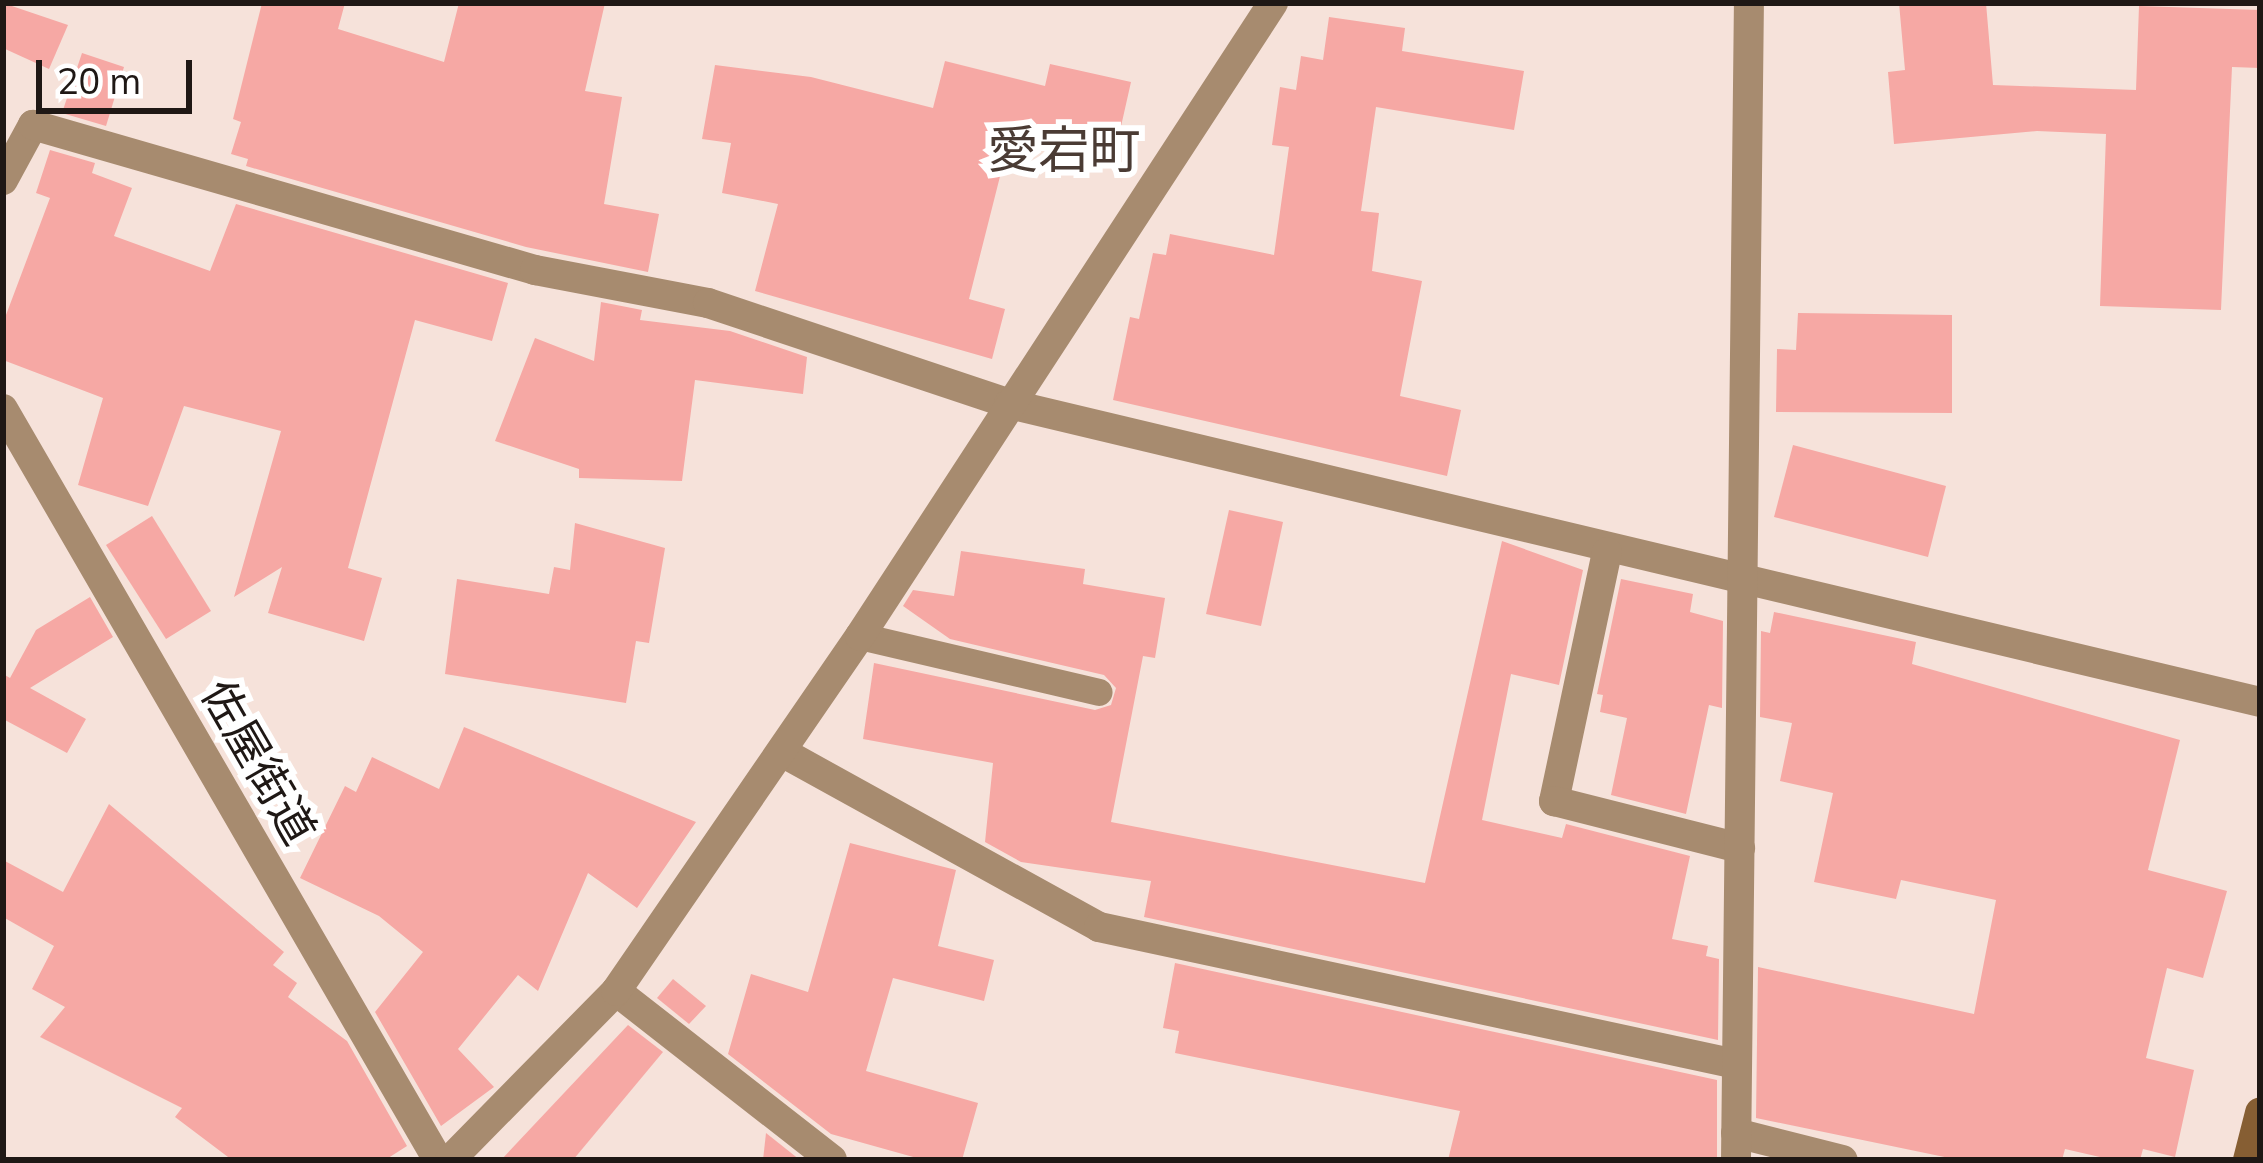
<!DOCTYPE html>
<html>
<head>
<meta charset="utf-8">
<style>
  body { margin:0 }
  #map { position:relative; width:2263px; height:1163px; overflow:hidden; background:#f6e2da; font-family:Mulish,"Noto Sans JP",sans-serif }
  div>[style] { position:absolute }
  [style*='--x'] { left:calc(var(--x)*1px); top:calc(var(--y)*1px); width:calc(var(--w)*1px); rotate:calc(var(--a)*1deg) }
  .building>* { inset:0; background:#f6a8a4 }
  .service>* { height:27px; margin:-13.5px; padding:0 13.5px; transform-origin:13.5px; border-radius:13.5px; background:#a78b6f }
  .minor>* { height:30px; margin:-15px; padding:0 15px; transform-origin:15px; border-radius:15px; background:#a78b6f }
  .secondary>* { height:30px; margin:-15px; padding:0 15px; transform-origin:15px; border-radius:15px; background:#865e33 }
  span { translate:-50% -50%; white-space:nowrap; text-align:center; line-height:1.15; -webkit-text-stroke:12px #fff; paint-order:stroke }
  .street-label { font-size:45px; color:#1f1815 }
  .quarter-label { font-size:51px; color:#4a3b34 }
  .frame { position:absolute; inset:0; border:6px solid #1f1815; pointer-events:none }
  .scale { position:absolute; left:36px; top:60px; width:156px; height:54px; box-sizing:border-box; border:6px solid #1f1815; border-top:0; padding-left:15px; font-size:36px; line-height:42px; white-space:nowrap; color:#1f1815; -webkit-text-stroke:9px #fff; paint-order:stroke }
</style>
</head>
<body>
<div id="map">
  <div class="building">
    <div style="clip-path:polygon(3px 3px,68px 25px,49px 69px,3px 48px)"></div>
    <div style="clip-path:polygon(262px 3px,345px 3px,338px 29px,444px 62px,459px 3px,605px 3px,585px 91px,622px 97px,604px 204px,659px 214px,648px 272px,526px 247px,246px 166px,248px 159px,231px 154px,241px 122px,233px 119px)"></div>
    <div style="clip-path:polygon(1899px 3px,1986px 3px,1993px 85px,2136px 90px,2139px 6px,2260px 10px,2260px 68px,2232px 67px,2221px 310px,2100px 306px,2106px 134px,2037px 131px,1894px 144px,1888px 72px,1905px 70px)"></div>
    <div style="clip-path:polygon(1329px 17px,1405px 28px,1402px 51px,1524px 71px,1514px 130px,1376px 107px,1361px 211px,1379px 213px,1372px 271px,1422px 281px,1400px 396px,1461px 410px,1447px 476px,1113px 400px,1130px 317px,1139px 319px,1153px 253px,1166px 255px,1170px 234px,1274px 255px,1289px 147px,1272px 145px,1280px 87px,1296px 90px,1301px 56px,1323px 60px)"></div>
    <div style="clip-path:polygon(82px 53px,124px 67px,106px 126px,62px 113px)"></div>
    <div style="clip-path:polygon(945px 61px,1045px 86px,1050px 64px,1131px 82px,1115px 153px,1012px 129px,969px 299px,1005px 309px,992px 359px,755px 291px,778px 204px,722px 193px,731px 143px,702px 139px,715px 65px,811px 77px,933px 108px)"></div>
    <div style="clip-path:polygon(50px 150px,95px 163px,92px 173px,132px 188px,114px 236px,210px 271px,236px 204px,508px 283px,492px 341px,415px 320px,348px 568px,382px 578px,364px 641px,268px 613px,282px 567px,234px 597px,281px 431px,184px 406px,148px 506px,78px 485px,103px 398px,3px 360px,3px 323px,50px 198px,36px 193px)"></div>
    <div style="clip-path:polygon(601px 302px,642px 310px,640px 320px,730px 331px,807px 357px,803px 394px,695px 380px,682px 481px,579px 478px,579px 469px,495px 441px,535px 338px,594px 361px)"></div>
    <div style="clip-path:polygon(1798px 313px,1952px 315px,1952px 413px,1776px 412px,1777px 349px,1796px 350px)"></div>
    <div style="clip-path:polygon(1793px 445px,1946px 486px,1928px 557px,1774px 517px)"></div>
    <div style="clip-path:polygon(1229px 510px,1283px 522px,1261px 626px,1206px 614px)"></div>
    <div style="clip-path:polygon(152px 516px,211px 611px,166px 639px,106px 545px)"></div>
    <div style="clip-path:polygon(575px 523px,665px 548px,649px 643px,636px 641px,626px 703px,445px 674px,457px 579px,549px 594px,554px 567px,570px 570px)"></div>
    <div style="clip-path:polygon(1502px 541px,1583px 570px,1559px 685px,1511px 674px,1482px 820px,1562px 838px,1566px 824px,1690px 856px,1672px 939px,1708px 946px,1706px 956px,1719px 959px,1718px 1040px,1144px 917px,1151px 881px,1021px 862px,985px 842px,993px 763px,863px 739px,874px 663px,1095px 710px,1111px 705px,1116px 688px,1104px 675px,950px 639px,903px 606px,913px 590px,954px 596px,961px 551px,1085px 569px,1083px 584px,1165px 598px,1155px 658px,1143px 656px,1111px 822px,1425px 883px)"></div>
    <div style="clip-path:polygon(1621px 579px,1693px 594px,1690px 612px,1723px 621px,1722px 708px,1709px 705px,1686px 814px,1611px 795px,1627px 718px,1600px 712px,1603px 695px,1597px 694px)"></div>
    <div style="clip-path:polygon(90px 597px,113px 637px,30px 688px,86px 719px,67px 753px,3px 719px,3px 674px,10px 678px,36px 630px)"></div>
    <div style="clip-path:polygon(1774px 612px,1916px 642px,1912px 664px,2180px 740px,2148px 870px,2227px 891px,2203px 978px,2167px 968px,2146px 1058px,2194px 1070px,2175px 1157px,2143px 1149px,2140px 1160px,2113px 1160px,2065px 1149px,2062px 1160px,1959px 1160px,1756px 1118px,1758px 967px,1974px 1014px,1996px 900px,1901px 880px,1896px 899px,1814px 882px,1833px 793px,1780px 781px,1792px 723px,1760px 717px,1761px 631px,1770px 633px)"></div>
    <div style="clip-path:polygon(464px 727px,696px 822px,637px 908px,588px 873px,538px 991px,518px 975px,458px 1049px,494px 1087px,441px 1126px,375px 1012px,423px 952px,379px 916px,300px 878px,345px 786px,356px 792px,372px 757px,439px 789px)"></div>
    <div style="clip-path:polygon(109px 804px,284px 952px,273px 965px,297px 983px,288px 997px,347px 1041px,407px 1146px,385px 1160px,232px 1160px,175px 1117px,182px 1108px,40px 1037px,65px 1007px,32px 989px,54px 946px,3px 917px,3px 860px,63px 892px)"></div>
    <div style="clip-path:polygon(850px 843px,956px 870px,938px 946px,994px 960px,984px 1001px,893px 978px,866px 1071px,978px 1103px,962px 1160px,924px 1160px,831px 1134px,728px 1054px,751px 974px,808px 992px)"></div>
    <div style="clip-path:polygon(1175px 963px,1717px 1080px,1717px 1160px,1448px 1160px,1460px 1111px,1175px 1053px,1179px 1031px,1163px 1028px)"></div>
    <div style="clip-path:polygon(673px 979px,706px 1006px,689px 1024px,657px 998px)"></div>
    <div style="clip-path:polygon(628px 1025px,663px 1052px,573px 1160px,501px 1160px)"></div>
    <div style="clip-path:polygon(766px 1133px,800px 1160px,763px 1160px)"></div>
  </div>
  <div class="service">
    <div style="--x:860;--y:636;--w:245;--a:13.2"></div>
  </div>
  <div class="minor">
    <div style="--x:3;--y:180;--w:63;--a:-61.4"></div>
    <div style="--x:33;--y:125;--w:523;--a:16.11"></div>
    <div style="--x:535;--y:270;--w:176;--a:10.8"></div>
    <div style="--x:708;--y:303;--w:317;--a:18.5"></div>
    <div style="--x:1009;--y:404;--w:1286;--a:13.4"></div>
    <div style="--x:3;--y:409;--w:868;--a:59.92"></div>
    <div style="--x:1607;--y:552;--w:255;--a:102"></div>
    <div style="--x:1554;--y:801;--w:192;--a:14.2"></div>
    <div style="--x:782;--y:752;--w:362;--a:28.9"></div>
    <div style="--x:1099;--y:927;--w:652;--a:12.14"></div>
    <div style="--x:616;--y:991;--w:274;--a:38"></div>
    <div style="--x:1736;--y:1133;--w:110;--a:14.2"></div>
    <div style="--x:450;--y:1160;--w:237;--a:-45.5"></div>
    <div style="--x:616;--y:991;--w:431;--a:-55.5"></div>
    <div style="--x:860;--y:636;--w:756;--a:-56.88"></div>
    <div style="--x:1736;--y:1160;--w:1157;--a:-89.36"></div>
  </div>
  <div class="secondary">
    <div style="--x:2248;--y:1160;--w:49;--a:-75.7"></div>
  </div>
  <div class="street-label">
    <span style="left:259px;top:762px;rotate:60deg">佐屋街道</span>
  </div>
  <div class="quarter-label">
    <span style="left:1064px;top:149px">愛宕町</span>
  </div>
  <div class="frame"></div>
  <div class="scale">20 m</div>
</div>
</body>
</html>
